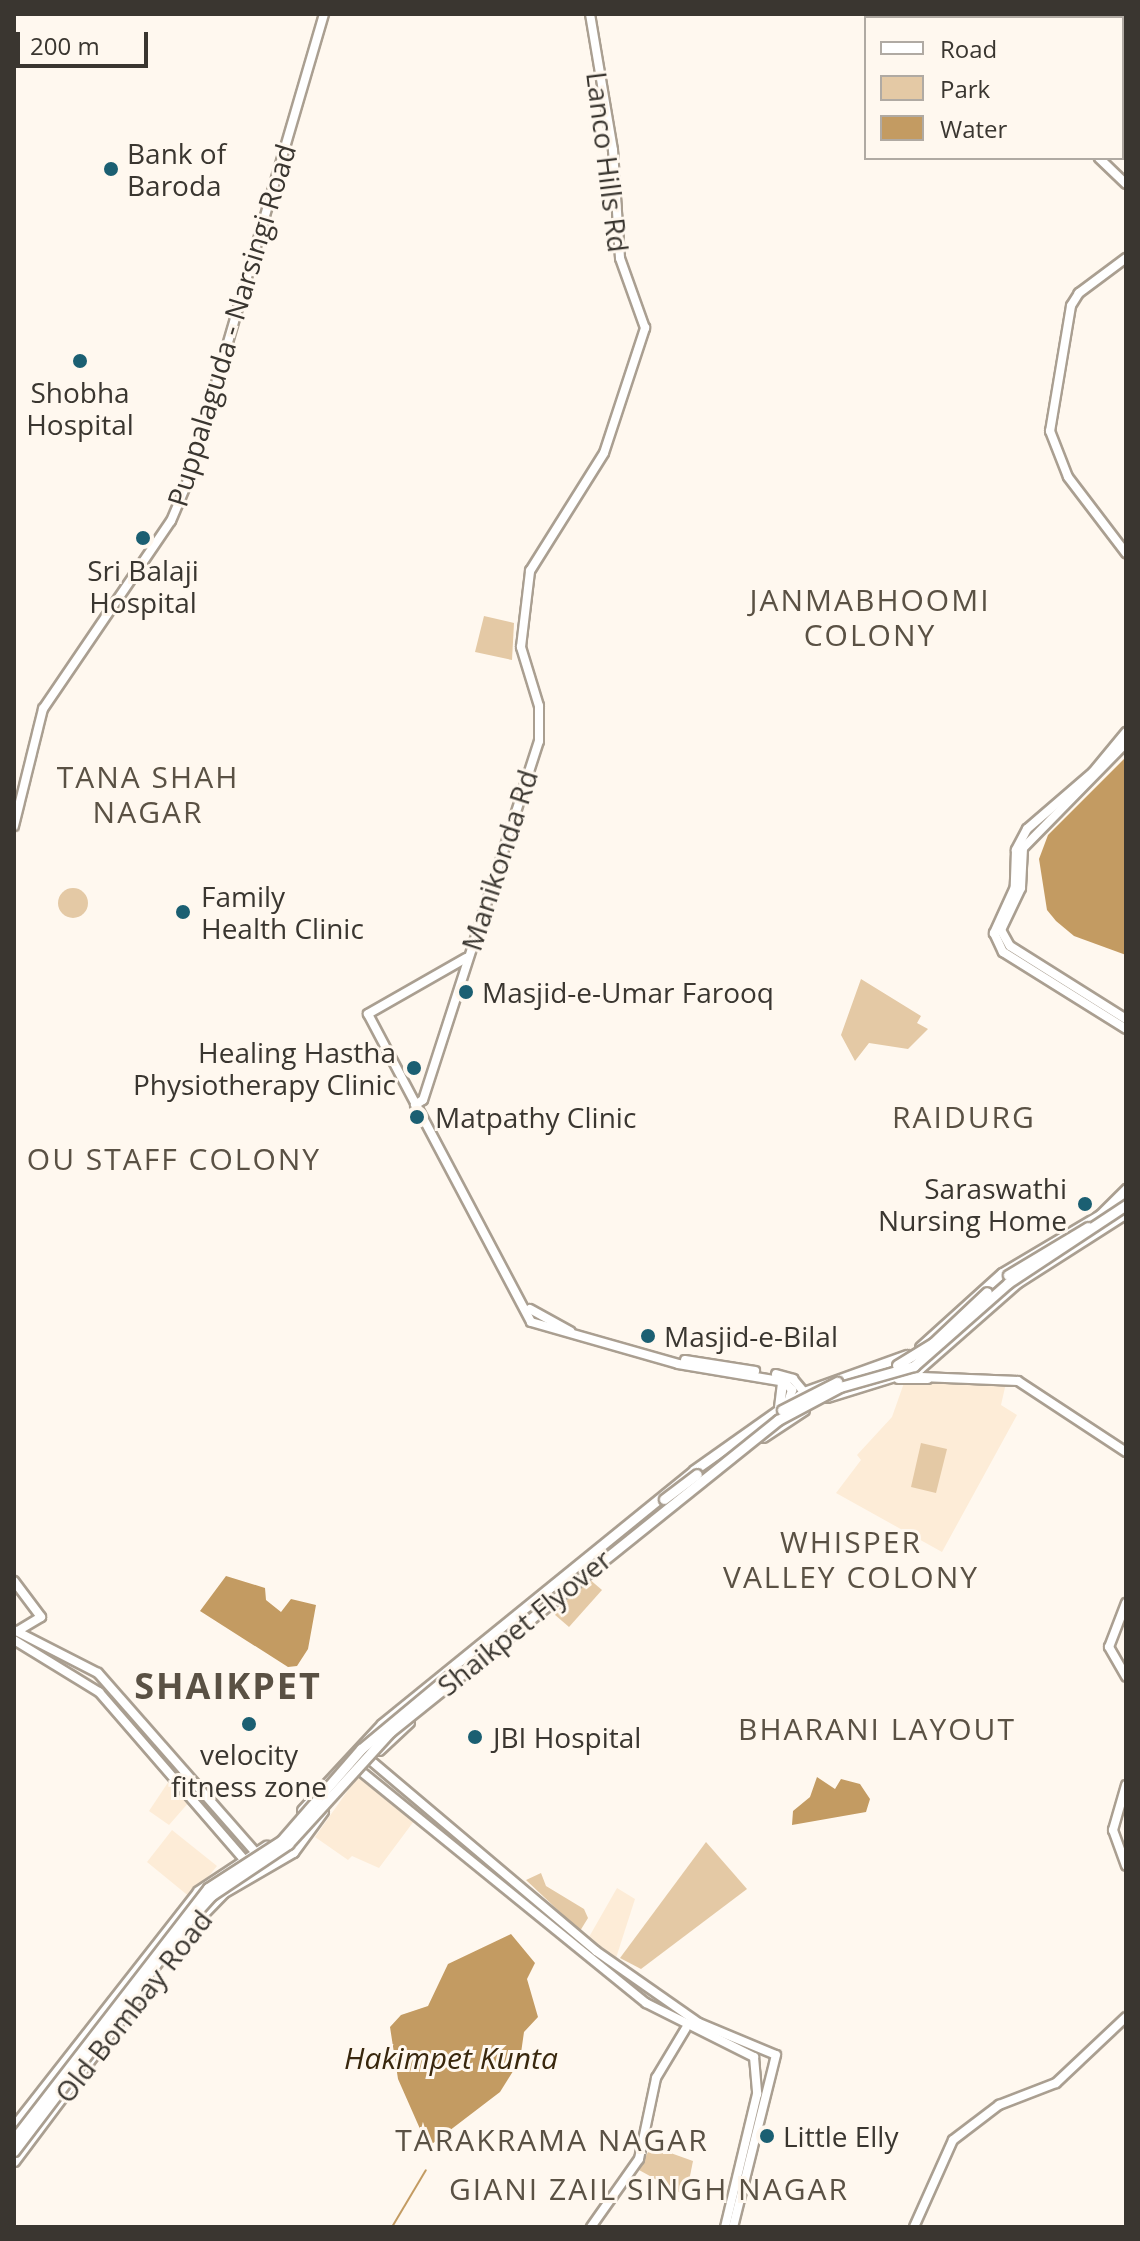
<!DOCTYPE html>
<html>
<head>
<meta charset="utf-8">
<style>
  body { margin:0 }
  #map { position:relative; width:1140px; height:2241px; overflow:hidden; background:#fff8ef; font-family:"Open Sans",sans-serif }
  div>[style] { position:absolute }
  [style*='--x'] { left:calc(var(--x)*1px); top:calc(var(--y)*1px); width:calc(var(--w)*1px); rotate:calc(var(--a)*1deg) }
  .built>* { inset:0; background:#fdecd7 }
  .green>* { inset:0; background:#e4c9a5 }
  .round { border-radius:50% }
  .water>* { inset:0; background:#c39b62 }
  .stream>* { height:2px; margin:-1px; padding:0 1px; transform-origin:1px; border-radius:1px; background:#c39b62 }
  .roads { filter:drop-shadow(2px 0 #aa9f91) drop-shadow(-2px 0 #aa9f91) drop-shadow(0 2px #aa9f91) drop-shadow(0 -2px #aa9f91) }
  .secondary>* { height:8px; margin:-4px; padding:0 4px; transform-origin:4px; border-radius:4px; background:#fff }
  .primary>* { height:9px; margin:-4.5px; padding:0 4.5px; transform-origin:4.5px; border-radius:4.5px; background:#fff }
  .bridges { filter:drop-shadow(2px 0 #aa9f91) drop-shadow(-2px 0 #aa9f91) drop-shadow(0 2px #aa9f91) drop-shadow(0 -2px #aa9f91) }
  .primary-bridge>* { height:9px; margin:-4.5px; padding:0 4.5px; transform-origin:4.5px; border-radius:4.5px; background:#fff }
  .dots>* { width:22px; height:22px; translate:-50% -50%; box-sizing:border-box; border:4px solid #fff8ef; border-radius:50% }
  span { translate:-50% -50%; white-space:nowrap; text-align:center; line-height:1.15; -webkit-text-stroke:6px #fff8ef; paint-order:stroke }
  .poi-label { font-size:28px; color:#3a3630 }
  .left { translate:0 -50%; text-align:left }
  .right { translate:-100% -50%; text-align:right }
  .street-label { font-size:28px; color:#3a3630 }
  .neighbourhood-label { font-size:30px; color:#5a5144; letter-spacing:2px }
  .water-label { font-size:30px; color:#39270d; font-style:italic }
  .district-label { font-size:36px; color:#5a5144; font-weight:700; letter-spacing:2px }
  .frame { position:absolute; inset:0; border:16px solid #3a3630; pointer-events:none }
  .legend { position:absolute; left:864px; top:16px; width:260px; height:144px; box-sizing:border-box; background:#fff8ef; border:2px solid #b0aaa3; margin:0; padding:10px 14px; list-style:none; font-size:24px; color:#3a3630 }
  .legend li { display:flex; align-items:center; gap:16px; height:40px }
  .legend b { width:40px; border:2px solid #b0aaa3 }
  .scale { position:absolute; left:16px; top:32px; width:132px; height:36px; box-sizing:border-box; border:4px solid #3a3630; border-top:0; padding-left:10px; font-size:24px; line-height:28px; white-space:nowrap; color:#3a3630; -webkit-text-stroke:6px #fff8ef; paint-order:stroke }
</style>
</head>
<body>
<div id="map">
  <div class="built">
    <div style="clip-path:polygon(969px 1379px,1006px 1383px,1001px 1405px,1017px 1415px,942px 1552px,836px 1493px,861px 1460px,857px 1455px,892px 1417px,904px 1383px)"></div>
    <div style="clip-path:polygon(358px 1776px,414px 1821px,379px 1868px,352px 1856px,348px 1860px,315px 1837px)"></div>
    <div style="clip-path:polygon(171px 1778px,190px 1801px,169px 1825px,149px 1811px)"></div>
    <div style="clip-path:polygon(172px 1830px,217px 1866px,191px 1898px,147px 1862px)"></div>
    <div style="clip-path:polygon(617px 1888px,635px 1899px,616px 1958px,589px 1937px)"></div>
  </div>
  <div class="green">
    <div style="clip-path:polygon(484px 616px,514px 623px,512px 660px,475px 652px)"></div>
    <div class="round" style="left:58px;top:888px;width:30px;height:30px"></div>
    <div style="clip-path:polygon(861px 979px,921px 1016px,917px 1023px,928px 1029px,908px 1049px,869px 1043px,855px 1061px,841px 1035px)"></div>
    <div style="clip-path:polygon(921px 1443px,947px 1449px,936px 1493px,911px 1487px)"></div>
    <div style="clip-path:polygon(588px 1578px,602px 1590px,569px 1627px,554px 1614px)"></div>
    <div style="clip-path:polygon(706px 1842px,747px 1889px,641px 1969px,620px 1958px)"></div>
    <div style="clip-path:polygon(541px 1873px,546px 1886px,584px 1909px,588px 1918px,580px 1931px,526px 1880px)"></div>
    <div style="clip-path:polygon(651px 2146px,693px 2161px,686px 2196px,639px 2170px)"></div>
  </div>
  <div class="water">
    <div style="clip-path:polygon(1006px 14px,1126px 14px,1126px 88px,1122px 18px)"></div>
    <div style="clip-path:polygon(1126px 757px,1126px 955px,1074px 936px,1056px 921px,1047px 910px,1039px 859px,1048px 835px)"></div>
    <div style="clip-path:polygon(226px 1576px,265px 1588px,266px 1600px,281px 1612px,291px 1599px,316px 1605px,308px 1649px,297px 1666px,288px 1667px,200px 1611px)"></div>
    <div style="clip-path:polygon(817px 1777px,835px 1789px,841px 1779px,860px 1784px,870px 1799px,866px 1812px,792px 1825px,793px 1811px,810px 1797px)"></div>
    <div style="clip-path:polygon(511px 1934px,535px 1963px,527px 1979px,538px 2017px,524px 2032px,520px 2060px,500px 2092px,428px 2147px,398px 2079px,390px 2027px,401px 2015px,428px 2006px,448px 1964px)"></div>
  </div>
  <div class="stream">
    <div style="--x:392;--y:2227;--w:66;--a:-59.2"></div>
  </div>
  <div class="roads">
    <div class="secondary">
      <div style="--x:973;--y:14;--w:4;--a:76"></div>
      <div style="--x:1099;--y:158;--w:37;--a:44"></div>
      <div style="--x:1126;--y:258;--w:59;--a:143.3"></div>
      <div style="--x:1079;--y:293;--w:15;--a:122"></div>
      <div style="--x:1071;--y:306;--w:127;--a:99.5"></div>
      <div style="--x:1050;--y:431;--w:49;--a:68.6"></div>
      <div style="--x:1068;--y:477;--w:96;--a:52.7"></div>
      <div style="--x:1126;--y:732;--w:52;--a:129.5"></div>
      <div style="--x:1093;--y:772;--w:87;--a:139.2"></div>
      <div style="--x:1027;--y:829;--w:24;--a:118"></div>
      <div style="--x:1016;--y:850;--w:37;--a:92"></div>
      <div style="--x:1015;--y:887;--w:51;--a:114.5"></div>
      <div style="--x:994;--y:933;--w:21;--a:65"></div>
      <div style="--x:1003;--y:952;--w:145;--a:32"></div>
      <div style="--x:1126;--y:743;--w:147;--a:134.4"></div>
      <div style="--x:1023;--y:848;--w:40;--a:92.9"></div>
      <div style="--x:1021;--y:888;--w:47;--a:115.5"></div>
      <div style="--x:1001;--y:930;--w:18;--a:61"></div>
      <div style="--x:1010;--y:946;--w:137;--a:32.2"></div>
      <div style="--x:14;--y:826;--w:121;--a:-76.1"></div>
      <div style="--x:43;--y:709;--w:227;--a:-55.8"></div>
      <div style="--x:171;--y:521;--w:38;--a:-67"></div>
      <div style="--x:186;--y:486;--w:492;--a:-73.7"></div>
      <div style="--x:466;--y:958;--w:113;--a:150.3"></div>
      <div style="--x:368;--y:1014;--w:348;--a:62.1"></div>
      <div style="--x:531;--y:1322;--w:153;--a:15.9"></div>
      <div style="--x:678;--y:1364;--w:109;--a:9.5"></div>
      <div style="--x:785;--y:1382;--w:11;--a:49"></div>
      <div style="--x:792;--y:1390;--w:13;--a:108"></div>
      <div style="--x:415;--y:1105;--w:9;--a:-32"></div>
      <div style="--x:423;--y:1100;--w:377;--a:-72.1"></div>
      <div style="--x:539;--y:741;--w:35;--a:-90"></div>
      <div style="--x:539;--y:706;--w:62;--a:-107"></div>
      <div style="--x:521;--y:647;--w:77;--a:-83.2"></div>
      <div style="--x:530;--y:571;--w:139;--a:-57.9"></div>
      <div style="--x:604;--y:453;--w:132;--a:-71.8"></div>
      <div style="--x:645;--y:328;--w:74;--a:-109.7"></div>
      <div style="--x:620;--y:258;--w:108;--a:-93.7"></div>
      <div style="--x:613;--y:150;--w:138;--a:-99.6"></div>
      <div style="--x:530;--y:1309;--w:46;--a:28.8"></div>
      <div style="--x:685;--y:1360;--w:71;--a:8.9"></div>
      <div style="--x:776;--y:1374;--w:18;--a:16"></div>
      <div style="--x:793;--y:1379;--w:17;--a:50"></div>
      <div style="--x:921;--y:1377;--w:97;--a:2.4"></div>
      <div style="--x:1018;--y:1381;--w:129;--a:33.3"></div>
      <div style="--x:14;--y:1581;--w:45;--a:53.1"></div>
      <div style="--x:41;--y:1617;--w:27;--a:149"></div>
      <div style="--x:1126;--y:1603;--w:47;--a:111.1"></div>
      <div style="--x:1109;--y:1647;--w:34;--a:60"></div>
      <div style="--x:14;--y:1630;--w:94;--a:27.1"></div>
      <div style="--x:98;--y:1673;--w:238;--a:48.7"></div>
      <div style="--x:14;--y:1640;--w:100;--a:31.5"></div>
      <div style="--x:99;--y:1692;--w:220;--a:49.1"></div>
      <div style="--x:369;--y:1759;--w:297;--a:40.2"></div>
      <div style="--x:596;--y:1951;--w:126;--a:35"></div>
      <div style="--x:699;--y:2023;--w:83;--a:22.6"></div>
      <div style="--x:776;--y:2055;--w:177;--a:104"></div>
      <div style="--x:358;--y:1769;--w:371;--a:39.1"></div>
      <div style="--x:646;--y:2003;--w:121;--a:26.6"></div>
      <div style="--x:754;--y:2057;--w:37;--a:85"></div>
      <div style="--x:757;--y:2094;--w:137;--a:103.5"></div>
      <div style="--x:1126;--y:1785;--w:47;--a:106.1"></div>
      <div style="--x:1113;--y:1830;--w:38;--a:70"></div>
      <div style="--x:591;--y:2227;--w:83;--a:-54.8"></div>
      <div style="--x:639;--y:2159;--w:83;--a:-78.1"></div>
      <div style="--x:656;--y:2078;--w:58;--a:-59"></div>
      <div style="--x:914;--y:2227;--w:95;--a:-65.9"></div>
      <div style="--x:953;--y:2140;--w:58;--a:-37.3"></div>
      <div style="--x:999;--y:2105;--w:61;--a:-21.1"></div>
      <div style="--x:1056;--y:2083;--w:96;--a:-43.3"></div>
    </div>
    <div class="primary">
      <div style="--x:920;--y:1347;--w:110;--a:-42.1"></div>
      <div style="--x:1002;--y:1273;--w:114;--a:-30.6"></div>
      <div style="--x:1100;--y:1215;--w:37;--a:-45"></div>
      <div style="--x:898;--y:1378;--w:29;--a:0"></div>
      <div style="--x:827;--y:1397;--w:97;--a:-17.3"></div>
      <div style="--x:920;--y:1368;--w:130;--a:-41.3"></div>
      <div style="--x:1018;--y:1282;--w:128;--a:-32.6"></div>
      <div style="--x:779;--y:1407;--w:26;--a:-83"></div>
      <div style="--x:763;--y:1437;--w:49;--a:-33.4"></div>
      <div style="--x:379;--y:1750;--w:41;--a:-43"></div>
      <div style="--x:302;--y:1810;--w:117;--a:-47.1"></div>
      <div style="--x:382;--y:1724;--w:402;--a:-39.1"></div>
      <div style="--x:694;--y:1470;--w:135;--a:-35.3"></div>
      <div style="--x:804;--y:1392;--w:109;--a:-19.8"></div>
      <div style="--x:186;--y:1931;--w:54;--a:-45.7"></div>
      <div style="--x:224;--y:1892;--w:80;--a:-30.1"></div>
      <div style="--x:293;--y:1852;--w:51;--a:-53.8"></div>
      <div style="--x:14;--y:2126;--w:298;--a:-51.9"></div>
      <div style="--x:198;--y:1891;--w:82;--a:-33.5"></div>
      <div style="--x:14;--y:2161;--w:212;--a:-53.2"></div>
    </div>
  </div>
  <div class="bridges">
    <div class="primary-bridge">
      <div style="--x:1008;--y:1275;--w:93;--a:-31"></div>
      <div style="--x:897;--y:1365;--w:42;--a:-31.4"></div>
      <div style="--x:933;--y:1343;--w:74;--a:-43.4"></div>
      <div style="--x:782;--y:1410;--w:62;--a:-27"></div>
      <div style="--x:664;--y:1499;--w:41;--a:-37.1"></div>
      <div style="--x:14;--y:2139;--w:317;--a:-52.3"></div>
      <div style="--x:208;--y:1888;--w:87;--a:-32.8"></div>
      <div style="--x:281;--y:1841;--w:122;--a:-49"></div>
      <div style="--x:361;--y:1749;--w:114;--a:-39.7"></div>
      <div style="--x:14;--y:2151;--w:293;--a:-52.8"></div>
      <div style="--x:191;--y:1918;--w:31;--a:-48"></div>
      <div style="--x:212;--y:1895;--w:92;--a:-33.9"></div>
      <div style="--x:288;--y:1844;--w:151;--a:-47.7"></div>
      <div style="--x:390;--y:1732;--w:498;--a:-38.8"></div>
      <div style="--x:778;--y:1420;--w:70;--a:-28"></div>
      <div style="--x:840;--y:1387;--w:77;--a:-15.8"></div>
      <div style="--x:914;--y:1366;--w:125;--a:-41.4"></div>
      <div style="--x:1008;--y:1283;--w:141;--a:-33.5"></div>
    </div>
  </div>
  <div class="dots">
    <div style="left:111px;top:169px;background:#1b5f72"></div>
    <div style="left:80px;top:361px;background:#1b5f72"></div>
    <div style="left:143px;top:538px;background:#1b5f72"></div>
    <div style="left:183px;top:912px;background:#1b5f72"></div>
    <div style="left:466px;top:992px;background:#1b5f72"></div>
    <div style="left:414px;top:1068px;background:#1b5f72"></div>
    <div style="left:417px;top:1117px;background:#1b5f72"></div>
    <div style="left:1085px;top:1204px;background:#1b5f72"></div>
    <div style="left:648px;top:1336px;background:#1b5f72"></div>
    <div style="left:249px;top:1724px;background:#1b5f72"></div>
    <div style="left:475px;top:1737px;background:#1b5f72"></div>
    <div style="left:767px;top:2136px;background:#1b5f72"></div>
  </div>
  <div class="poi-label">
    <span class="left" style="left:127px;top:169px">Bank of<br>Baroda</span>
    <span style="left:80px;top:408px">Shobha<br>Hospital</span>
    <span style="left:143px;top:586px">Sri Balaji<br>Hospital</span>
    <span class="left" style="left:201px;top:912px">Family<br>Health Clinic</span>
    <span class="left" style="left:482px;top:992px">Masjid-e-Umar Farooq</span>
    <span class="right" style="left:396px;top:1068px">Healing Hastha<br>Physiotherapy Clinic</span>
    <span class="left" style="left:435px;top:1117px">Matpathy Clinic</span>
    <span class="right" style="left:1067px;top:1204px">Saraswathi<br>Nursing Home</span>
    <span class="left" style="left:664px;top:1336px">Masjid-e-Bilal</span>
    <span class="left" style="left:493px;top:1737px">JBI Hospital</span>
    <span style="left:249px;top:1770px">velocity<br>fitness zone</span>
    <span class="left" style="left:783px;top:2136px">Little Elly</span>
  </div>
  <div class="street-label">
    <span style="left:608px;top:162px;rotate:83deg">Lanco Hills Rd</span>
    <span style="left:231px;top:325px;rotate:-73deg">Puppalaguda - Narsingi Road</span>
    <span style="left:499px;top:860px;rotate:-72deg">Manikonda Rd</span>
    <span style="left:524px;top:1622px;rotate:-39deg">Shaikpet Flyover</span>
    <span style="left:133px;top:2006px;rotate:-52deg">Old Bombay Road</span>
  </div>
  <div class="neighbourhood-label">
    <span style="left:870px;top:617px">JANMABHOOMI<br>COLONY</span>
    <span style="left:148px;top:794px">TANA SHAH<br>NAGAR</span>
    <span style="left:964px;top:1117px">RAIDURG</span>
    <span style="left:174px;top:1159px">OU STAFF COLONY</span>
    <span style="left:851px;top:1559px">WHISPER<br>VALLEY COLONY</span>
    <span style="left:877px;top:1729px">BHARANI LAYOUT</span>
    <span style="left:552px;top:2140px">TARAKRAMA NAGAR</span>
    <span style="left:649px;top:2189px">GIANI ZAIL SINGH NAGAR</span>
  </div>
  <div class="water-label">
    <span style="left:451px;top:2058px">Hakimpet Kunta</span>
  </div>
  <div class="district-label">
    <span style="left:228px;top:1686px">SHAIKPET</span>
  </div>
  <div class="frame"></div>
  <ul class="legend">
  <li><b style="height:10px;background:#fff"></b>Road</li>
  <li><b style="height:22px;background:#e4c9a5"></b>Park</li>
  <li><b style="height:22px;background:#c39b62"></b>Water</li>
  </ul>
  <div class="scale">200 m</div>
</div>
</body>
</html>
